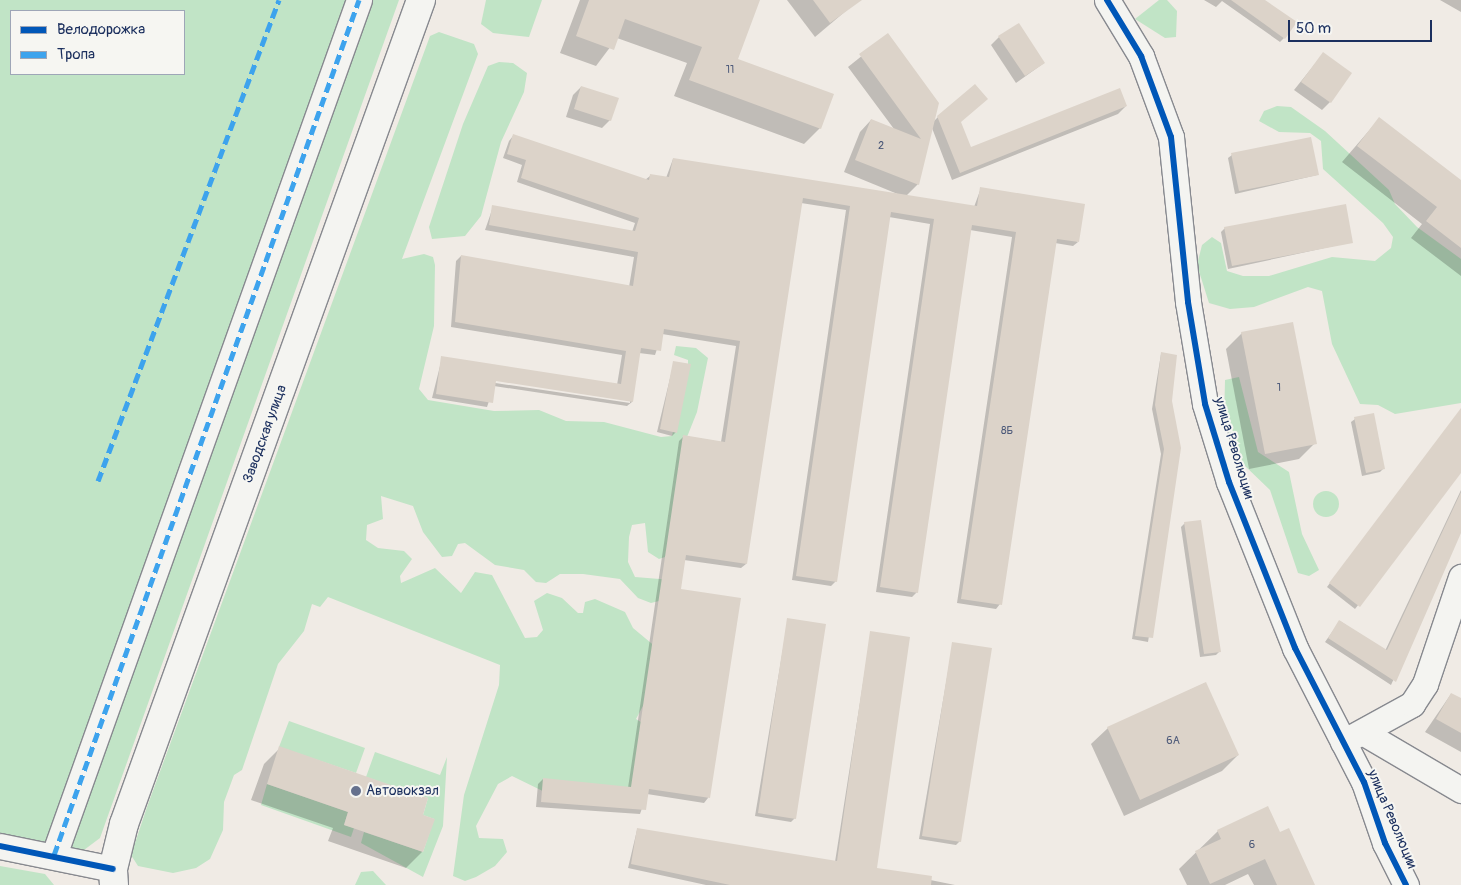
<!DOCTYPE html>
<html>
<head>
<meta charset="utf-8">
<style>
  body { margin:0 }
  #map { position:relative; width:1461px; height:885px; overflow:hidden; background:#f0ebe5; font-family:Pangolin,sans-serif }
  div>[style] { position:absolute }
  [style*='--x'] { left:calc(var(--x)*1px); top:calc(var(--y)*1px); width:calc(var(--w)*1px); rotate:calc(var(--a)*1deg) }
  .green>* { inset:0; background:#c1e4c6 }
  .round { border-radius:50% }
  .shadow>* { inset:0; background:#0003 }
  .building>* { inset:0; background:#dcd3c9 }
  .roads { filter:drop-shadow(1px 0 #87898f) drop-shadow(-1px 0 #87898f) drop-shadow(0 1px #87898f) drop-shadow(0 -1px #87898f) }
  .minor>* { height:25px; margin:-12.5px; padding:0 12.5px; transform-origin:12.5px; border-radius:12.5px; background:#f4f4f1 }
  .major>* { height:28px; margin:-14px; padding:0 14px; transform-origin:14px; border-radius:14px; background:#f4f4f1 }
  .quiet>* { height:5px; margin-top:-2.5px; transform-origin:0; background:repeating-linear-gradient(90deg,#3da3ed 0 10px,transparent 0 15px) }
  .cycleway>* { height:6px; margin:-3px; padding:0 3px; transform-origin:3px; border-radius:3px; background:#0057b8 }
  .dots>* { width:14px; height:14px; translate:-50% -50%; box-sizing:border-box; border:2px solid #f6f6f2; border-radius:50% }
  span { translate:-50% -50%; white-space:nowrap; text-align:center; line-height:1.15; -webkit-text-stroke:4px #f6f6f2; paint-order:stroke }
  .number-label { font-size:11px; color:#4c5979 }
  .number-label span { -webkit-text-stroke-width:0 }
  .street-label { font-size:14px; color:#1b2f5e }
  .poi-label { font-size:14px; color:#1b2f5e }
  .left { translate:0 -50%; text-align:left }
  .legend { position:absolute; left:10px; top:10px; width:175px; height:65px; box-sizing:border-box; background:#f6f6f2; border:1px solid #9ea6b7; margin:0; padding:6px 9px; list-style:none; font-size:15px; color:#1b2f5e }
  .legend li { display:flex; align-items:center; gap:10px; height:25px }
  .legend b { width:25px; border:1px solid #9ea6b7 }
  .scale { position:absolute; left:1288px; top:20px; width:144px; height:22px; box-sizing:border-box; border:2px solid #1b2f5e; border-top:0; padding-left:6px; font-size:15px; line-height:18px; white-space:nowrap; color:#1b2f5e; -webkit-text-stroke:4px #f6f6f2; paint-order:stroke }
</style>
</head>
<body>
<div id="map">
  <div class="green">
    <div style="clip-path:polygon(evenodd,0 0,399px 0,100px 838px,84px 850px,0 834px,0 0,11px 11px,184px 11px,184px 74px,11px 74px,11px 11px)"></div>
    <div style="clip-path:polygon(486px 0,542px 0,529px 37px,493px 33px,481px 24px)"></div>
    <div style="clip-path:polygon(1159px 0,1167px 0,1177px 11px,1176px 37px,1165px 38px,1135px 19px)"></div>
    <div style="clip-path:polygon(439px 32px,474px 44px,478px 54px,402px 259px,424px 254px,433px 257px,435px 265px,434px 326px,419px 389px,428px 400px,494px 411px,539px 410px,566px 421px,604px 422px,661px 437px,672px 436px,688px 365px,688px 360px,674px 355px,676px 346px,696px 348px,708px 358px,697px 412px,685px 442px,671px 555px,659px 559px,648px 552px,645px 523px,632px 525px,629px 537px,628px 562px,635px 577px,672px 580px,663px 600px,651px 603px,638px 598px,620px 579px,583px 574px,560px 574px,546px 583px,536px 582px,524px 570px,495px 565px,465px 543px,458px 544px,452px 556px,442px 557px,423px 532px,413px 506px,381px 496px,383px 519px,367px 525px,366px 540px,378px 548px,404px 551px,412px 559px,400px 576px,401px 583px,435px 568px,461px 593px,475px 572px,492px 575px,525px 638px,537px 637px,543px 630px,534px 601px,547px 593px,562px 598px,578px 613px,583px 613px,585px 602px,595px 599px,625px 612px,633px 628px,657px 648px,652px 689px,636px 719px,649px 727px,639px 796px,557px 798px,512px 776px,498px 784px,476px 826px,479px 838px,503px 839px,507px 852px,495px 866px,476px 877px,465px 881px,453px 876px,464px 795px,499px 685px,500px 665px,328px 597px,320px 607px,312px 604px,304px 631px,278px 664px,242px 770px,234px 775px,224px 802px,223px 830px,210px 859px,196px 868px,173px 873px,138px 866px,131px 855px,147px 807px,430px 36px)"></div>
    <div style="clip-path:polygon(499px 62px,513px 63px,527px 73px,524px 92px,501px 142px,481px 216px,465px 236px,432px 239px,429px 227px,463px 124px,488px 66px)"></div>
    <div style="clip-path:polygon(1277px 106px,1291px 107px,1325px 131px,1389px 190px,1395px 204px,1417px 227px,1461px 259px,1461px 403px,1395px 414px,1378px 405px,1360px 404px,1332px 344px,1322px 291px,1308px 287px,1254px 307px,1230px 309px,1209px 303px,1197px 265px,1202px 245px,1212px 237px,1221px 243px,1227px 271px,1243px 276px,1269px 276px,1332px 257px,1375px 261px,1391px 248px,1393px 237px,1383px 223px,1323px 169px,1321px 141px,1310px 133px,1279px 132px,1259px 121px,1264px 111px)"></div>
    <div style="clip-path:polygon(1239px 377px,1258px 452px,1289px 472px,1302px 534px,1319px 570px,1309px 576px,1298px 573px,1270px 490px,1244px 465px,1224px 423px,1225px 380px)"></div>
    <div class="round" style="left:1313px;top:491px;width:26px;height:26px"></div>
    <div style="clip-path:polygon(289px 721px,365px 748px,356px 773px,279px 747px)"></div>
    <div style="clip-path:polygon(375px 752px,440px 775px,447px 757px,443px 826px,423px 877px,361px 843px,364px 832px,423px 852px,434px 819px,423px 815px,428px 798px,366px 777px)"></div>
    <div style="clip-path:polygon(267px 784px,348px 812px,344px 825px,354px 828px,351px 837px,261px 805px)"></div>
    <div style="clip-path:polygon(0 866px,45px 874px,54px 885px,0 885px)"></div>
    <div style="clip-path:polygon(373px 871px,386px 885px,355px 885px,361px 872px)"></div>
  </div>
  <div class="shadow">
    <div style="clip-path:polygon(580px 0,758px 0,737px 60px,820px 128px,804px 144px,674px 96px,687px 63px,617px 38px,596px 66px,560px 53px)"></div>
    <div style="clip-path:polygon(787px 0,851px 0,854px 4px,815px 37px)"></div>
    <div style="clip-path:polygon(1204px 0,1263px 0,1284px 38px,1280px 42px,1222px 1px,1216px 7px)"></div>
    <div style="clip-path:polygon(1440px 0,1461px 0,1461px 12px)"></div>
    <div style="clip-path:polygon(evenodd,888px 35px,933px 122px,938px 117px,960px 122px,970px 148px,1126px 106px,1118px 114px,952px 180px,932px 128px,918px 184px,906px 196px,974px 207px,981px 188px,1078px 242px,1073px 246px,1055px 243px,1000px 604px,996px 609px,957px 603px,1012px 237px,970px 230px,917px 592px,912px 597px,876px 592px,930px 224px,889px 217px,836px 581px,831px 586px,792px 580px,846px 210px,801px 203px,746px 564px,741px 568px,684px 560px,679px 590px,708px 798px,704px 803px,647px 794px,640px 814px,536px 807px,538px 784px,543px 779px,628px 788px,679px 441px,684px 436px,721px 442px,736px 346px,662px 334px,655px 355px,639px 353px,632px 402px,627px 406px,494px 386px,487px 407px,432px 398px,442px 358px,617px 385px,622px 355px,451px 327px,456px 261px,461px 256px,629px 287px,634px 257px,485px 230px,493px 207px,632px 232px,635px 223px,517px 182px,522px 165px,503px 158px,509px 141px,513px 136px,645px 180px,650px 176px,666px 178px,673px 159px,900px 195px,844px 172px,860px 132px,871px 120px,894px 129px,848px 67px,888px 35px,490px 379px,630px 400px,630px 403px,489px 382px,490px 379px)"></div>
    <div style="clip-path:polygon(999px 37px,1044px 63px,1016px 83px,991px 45px)"></div>
    <div style="clip-path:polygon(1323px 54px,1330px 102px,1322px 110px,1294px 90px)"></div>
    <div style="clip-path:polygon(581px 87px,610px 120px,602px 128px,566px 117px,573px 95px)"></div>
    <div style="clip-path:polygon(1379px 119px,1461px 182px,1461px 276px,1411px 238px,1422px 224px,1342px 162px)"></div>
    <div style="clip-path:polygon(1232px 155px,1317px 175px,1235px 194px,1228px 158px)"></div>
    <div style="clip-path:polygon(1225px 228px,1352px 242px,1228px 269px,1221px 232px)"></div>
    <div style="clip-path:polygon(1242px 333px,1315px 443px,1299px 459px,1249px 469px,1226px 349px)"></div>
    <div style="clip-path:polygon(1161px 354px,1180px 448px,1148px 642px,1132px 639px,1161px 454px,1152px 409px)"></div>
    <div style="clip-path:polygon(674px 362px,676px 432px,672px 436px,657px 432px)"></div>
    <div style="clip-path:polygon(1355px 419px,1384px 468px,1380px 472px,1362px 476px,1351px 422px)"></div>
    <div style="clip-path:polygon(1450px 424px,1461px 427px,1461px 471px,1355px 609px,1327px 587px)"></div>
    <div style="clip-path:polygon(1461px 490px,1461px 531px,1391px 685px,1325px 642px,1340px 621px,1385px 651px)"></div>
    <div style="clip-path:polygon(1185px 523px,1220px 651px,1216px 655px,1200px 657px,1181px 527px)"></div>
    <div style="clip-path:polygon(788px 619px,795px 818px,791px 822px,755px 816px)"></div>
    <div style="clip-path:polygon(871px 632px,876px 869px,955px 885px,706px 885px,628px 868px,637px 830px,835px 862px)"></div>
    <div style="clip-path:polygon(953px 643px,960px 841px,956px 845px,919px 839px)"></div>
    <div style="clip-path:polygon(1205px 683px,1238px 755px,1222px 771px,1124px 816px,1091px 744px,1108px 728px)"></div>
    <div style="clip-path:polygon(1451px 694px,1461px 700px,1461px 752px,1425px 732px)"></div>
    <div style="clip-path:polygon(280px 748px,433px 820px,422px 852px,406px 868px,328px 841px,333px 828px,251px 800px,264px 764px)"></div>
    <div style="clip-path:polygon(1218px 831px,1279px 834px,1314px 885px,1254px 885px,1248px 874px,1225px 885px,1187px 885px,1179px 869px)"></div>
  </div>
  <div class="building">
    <div style="clip-path:polygon(589px 0,760px 0,738px 59px,834px 94px,821px 129px,689px 80px,702px 47px,625px 19px,614px 50px,576px 36px)"></div>
    <div style="clip-path:polygon(813px 0,862px 0,830px 23px)"></div>
    <div style="clip-path:polygon(1231px 0,1265px 0,1297px 22px,1285px 39px)"></div>
    <div style="clip-path:polygon(1019px 23px,1045px 63px,1025px 76px,998px 36px)"></div>
    <div style="clip-path:polygon(888px 33px,939px 103px,919px 185px,855px 160px,871px 119px,921px 139px,859px 54px)"></div>
    <div style="clip-path:polygon(1323px 52px,1352px 73px,1331px 103px,1301px 82px)"></div>
    <div style="clip-path:polygon(975px 84px,988px 99px,961px 122px,971px 147px,1120px 88px,1127px 106px,960px 173px,937px 116px)"></div>
    <div style="clip-path:polygon(581px 86px,619px 98px,611px 121px,574px 109px)"></div>
    <div style="clip-path:polygon(1379px 117px,1461px 180px,1461px 248px,1426px 221px,1437px 207px,1357px 146px)"></div>
    <div style="clip-path:polygon(513px 134px,649px 180px,650px 174px,669px 177px,673px 158px,977px 206px,980px 187px,1085px 204px,1079px 242px,1057px 239px,1002px 605px,961px 599px,1016px 232px,972px 225px,918px 593px,880px 587px,934px 219px,891px 212px,837px 582px,796px 576px,850px 206px,803px 198px,747px 564px,686px 555px,681px 589px,741px 598px,710px 798px,649px 789px,646px 810px,541px 802px,543px 778px,631px 787px,683px 435px,725px 442px,740px 341px,664px 329px,661px 351px,641px 348px,633px 402px,496px 381px,493px 403px,436px 394px,441px 356px,621px 384px,626px 351px,455px 322px,461px 255px,633px 286px,638px 252px,489px 225px,492px 205px,635px 231px,639px 218px,521px 178px,526px 160px,507px 154px)"></div>
    <div style="clip-path:polygon(1311px 137px,1319px 175px,1239px 191px,1231px 153px)"></div>
    <div style="clip-path:polygon(1346px 204px,1353px 243px,1232px 266px,1224px 227px)"></div>
    <div style="clip-path:polygon(1293px 322px,1317px 444px,1265px 454px,1241px 332px)"></div>
    <div style="clip-path:polygon(1161px 352px,1177px 355px,1172px 401px,1181px 448px,1153px 638px,1135px 636px,1164px 449px,1155px 405px)"></div>
    <div style="clip-path:polygon(673px 361px,691px 364px,677px 433px,660px 429px)"></div>
    <div style="clip-path:polygon(1461px 408px,1461px 473px,1360px 607px,1329px 583px)"></div>
    <div style="clip-path:polygon(1374px 413px,1385px 469px,1366px 473px,1354px 417px)"></div>
    <div style="clip-path:polygon(1461px 492px,1461px 533px,1396px 682px,1328px 638px,1339px 620px,1387px 650px)"></div>
    <div style="clip-path:polygon(1201px 520px,1221px 652px,1204px 654px,1184px 522px)"></div>
    <div style="clip-path:polygon(787px 618px,826px 624px,796px 819px,758px 813px)"></div>
    <div style="clip-path:polygon(870px 631px,910px 637px,877px 868px,932px 876px,931px 885px,730px 885px,631px 864px,637px 828px,837px 861px)"></div>
    <div style="clip-path:polygon(952px 642px,992px 648px,961px 842px,922px 836px)"></div>
    <div style="clip-path:polygon(1206px 682px,1239px 755px,1140px 800px,1107px 727px)"></div>
    <div style="clip-path:polygon(1451px 693px,1461px 698px,1461px 733px,1436px 719px)"></div>
    <div style="clip-path:polygon(279px 746px,428px 798px,423px 815px,435px 819px,423px 852px,344px 825px,348px 812px,267px 784px)"></div>
    <div style="clip-path:polygon(1268px 806px,1280px 832px,1289px 828px,1315px 885px,1277px 885px,1265px 859px,1210px 884px,1195px 851px,1221px 839px,1217px 830px)"></div>
  </div>
  <div class="roads">
    <div class="minor">
      <div style="--x:1107;--y:0;--w:66;--a:58.7"></div>
      <div style="--x:1141;--y:56;--w:86;--a:69.7"></div>
      <div style="--x:1171;--y:137;--w:166;--a:84.1"></div>
      <div style="--x:1188;--y:302;--w:103;--a:80.5"></div>
      <div style="--x:1205;--y:404;--w:82;--a:72.9"></div>
      <div style="--x:1229;--y:482;--w:179;--a:68.3"></div>
      <div style="--x:1295;--y:648;--w:151;--a:62.8"></div>
      <div style="--x:1364;--y:782;--w:65;--a:71"></div>
      <div style="--x:1385;--y:843;--w:47;--a:63.4"></div>
      <div style="--x:1364;--y:733;--w:113;--a:30.4"></div>
      <div style="--x:1343;--y:742;--w:79;--a:-28.8"></div>
      <div style="--x:1412;--y:704;--w:24;--a:-57"></div>
      <div style="--x:1425;--y:684;--w:113;--a:-71.4"></div>
      <div style="--x:0;--y:846;--w:115;--a:11.5"></div>
      <div style="--x:54;--y:855;--w:908;--a:-70.37"></div>
    </div>
    <div class="major">
      <div style="--x:114;--y:885;--w:16;--a:-94"></div>
      <div style="--x:113;--y:869;--w:46;--a:-76.3"></div>
      <div style="--x:124;--y:824;--w:876;--a:-70.18"></div>
    </div>
  </div>
  <div class="quiet">
    <div style="--x:98;--y:481;--w:514;--a:-69.38"></div>
    <div style="--x:54;--y:855;--w:908;--a:-70.37"></div>
  </div>
  <div class="cycleway">
    <div style="--x:1107;--y:0;--w:66;--a:58.7"></div>
    <div style="--x:1141;--y:56;--w:86;--a:69.7"></div>
    <div style="--x:1171;--y:137;--w:166;--a:84.1"></div>
    <div style="--x:1188;--y:302;--w:103;--a:80.5"></div>
    <div style="--x:1205;--y:404;--w:82;--a:72.9"></div>
    <div style="--x:1229;--y:482;--w:179;--a:68.3"></div>
    <div style="--x:1295;--y:648;--w:151;--a:62.8"></div>
    <div style="--x:1364;--y:782;--w:65;--a:71"></div>
    <div style="--x:1385;--y:843;--w:47;--a:63.4"></div>
    <div style="--x:0;--y:846;--w:115;--a:11.5"></div>
  </div>
  <div class="dots">
    <div style="left:356px;top:791px;background:#66718d"></div>
  </div>
  <div class="number-label">
    <span style="left:730px;top:70px">11</span>
    <span style="left:881px;top:146px">2</span>
    <span style="left:1279px;top:388px">1</span>
    <span style="left:1007px;top:431px">8Б</span>
    <span style="left:1173px;top:741px">6А</span>
    <span style="left:1252px;top:845px">6</span>
  </div>
  <div class="street-label">
    <span style="left:265px;top:434px;rotate:-70deg">Заводская улица</span>
    <span style="left:1234px;top:448px;rotate:73deg">улица Революции</span>
    <span style="left:1392px;top:819px;rotate:67deg">улица Революции</span>
  </div>
  <div class="poi-label">
    <span class="left" style="left:366px;top:791px">Автовокзал</span>
  </div>
  <ul class="legend">
  <li><b style="height:6px;background:#0057b8"></b>Велодорожка</li>
  <li><b style="height:6px;background:#3da3ed"></b>Тропа</li>
  </ul>
  <div class="scale">50 m</div>
</div>
</body>
</html>
